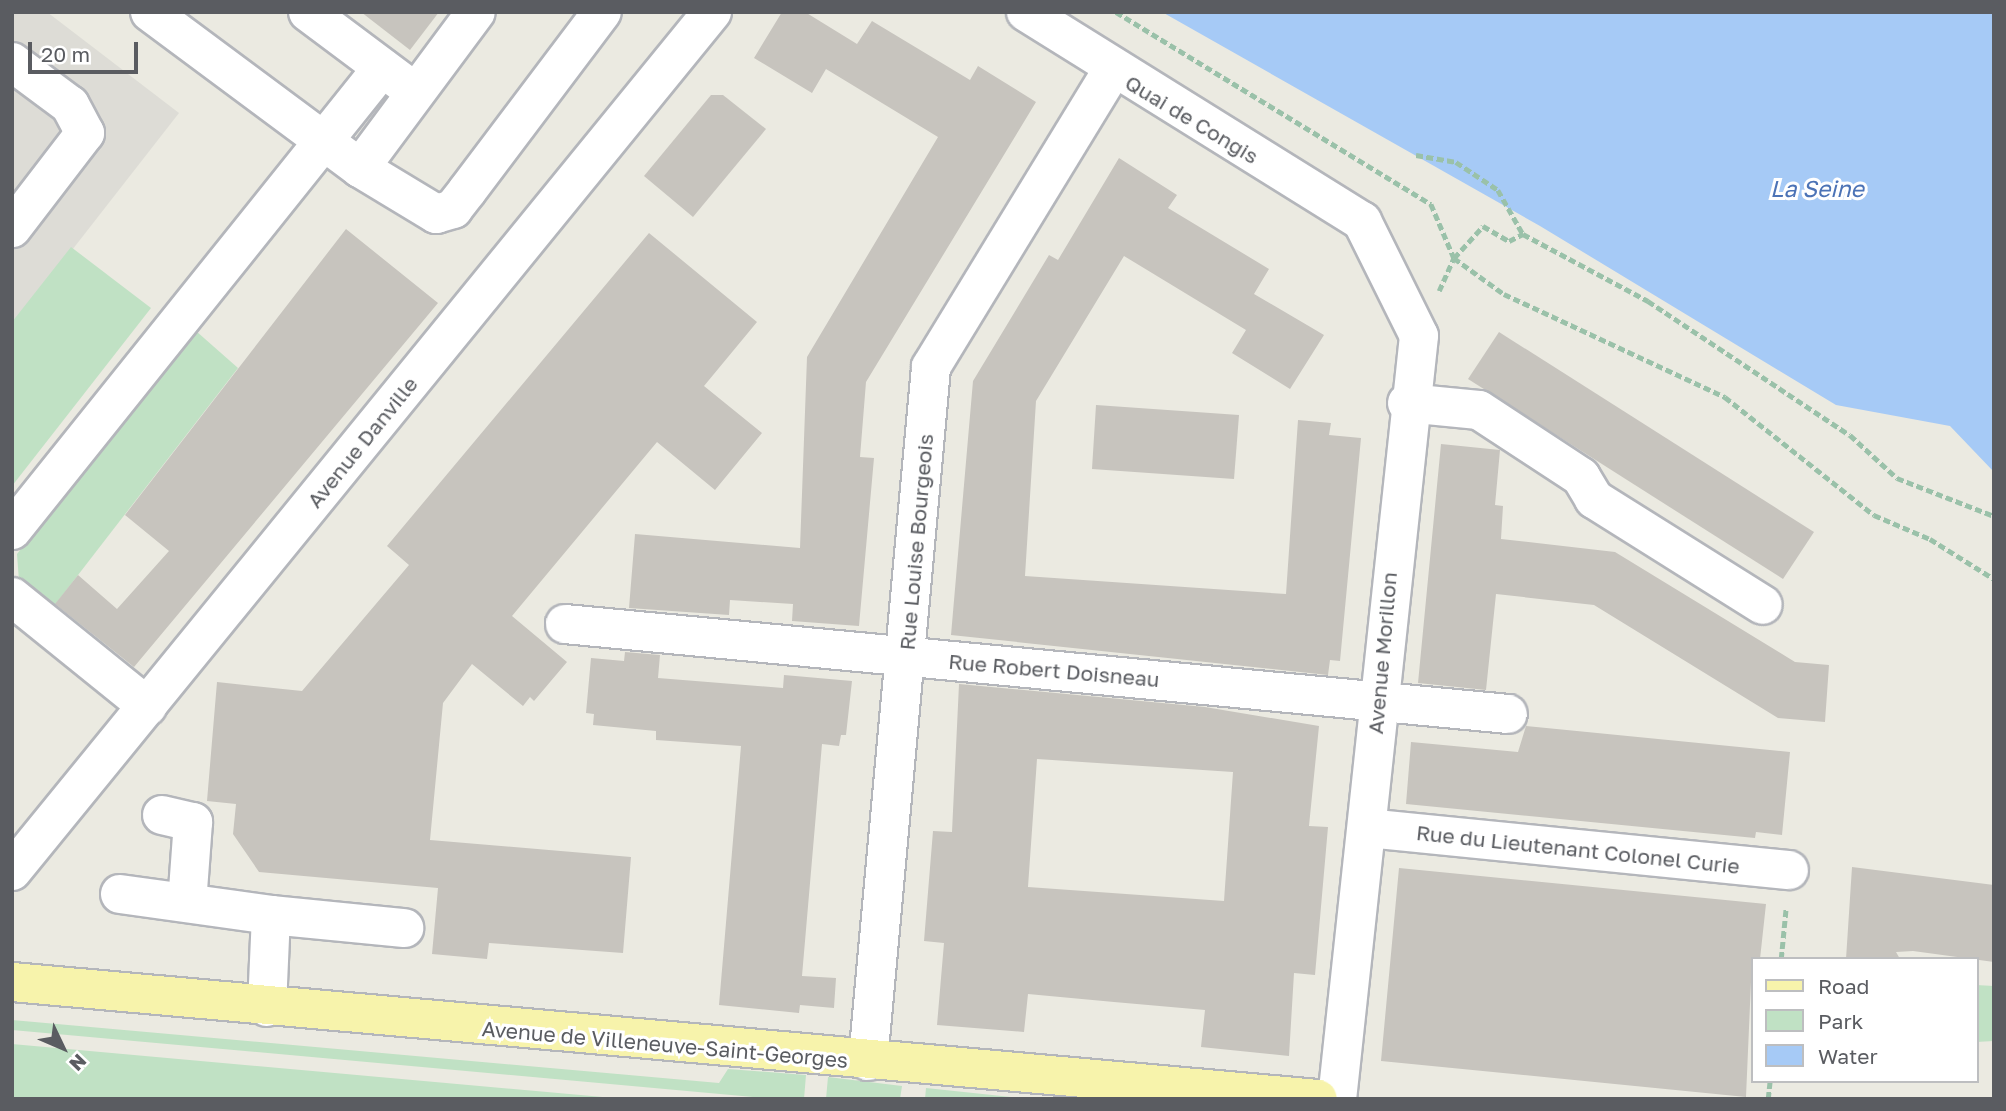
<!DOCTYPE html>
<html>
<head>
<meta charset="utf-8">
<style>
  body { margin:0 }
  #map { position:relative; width:2006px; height:1111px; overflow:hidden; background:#ebeae1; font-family:"Golos Text",sans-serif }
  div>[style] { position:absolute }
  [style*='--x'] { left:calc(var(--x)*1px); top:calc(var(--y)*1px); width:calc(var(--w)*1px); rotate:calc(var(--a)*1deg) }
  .industrial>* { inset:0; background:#dddcd6 }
  .green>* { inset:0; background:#c0e1c4 }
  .water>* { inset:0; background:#a6caf6 }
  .building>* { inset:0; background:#c7c4be }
  .path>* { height:4.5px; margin-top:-2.25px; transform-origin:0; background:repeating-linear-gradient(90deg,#9ac1a9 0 7px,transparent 0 10.5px) }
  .roads { filter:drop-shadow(2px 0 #b4b6bb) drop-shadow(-2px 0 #b4b6bb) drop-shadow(0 2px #b4b6bb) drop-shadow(0 -2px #b4b6bb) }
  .minor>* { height:38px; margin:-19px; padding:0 19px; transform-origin:19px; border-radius:19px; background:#fff }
  .major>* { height:38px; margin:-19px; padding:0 19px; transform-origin:19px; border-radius:19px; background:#f7f3ab }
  span { translate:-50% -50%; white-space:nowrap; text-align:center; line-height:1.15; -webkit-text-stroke:6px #fff; paint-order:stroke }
  .street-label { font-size:21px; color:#5a5c61 }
  .water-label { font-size:23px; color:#4c73b6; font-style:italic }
  .frame { position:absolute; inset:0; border:14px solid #5a5c61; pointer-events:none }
  .legend { position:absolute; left:1751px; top:957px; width:228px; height:126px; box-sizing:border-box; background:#fff; border:2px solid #bdbec0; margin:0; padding:9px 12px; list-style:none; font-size:21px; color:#5a5c61 }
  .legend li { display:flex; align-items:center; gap:14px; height:35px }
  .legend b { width:35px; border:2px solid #bdbec0 }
  .north { position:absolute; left:28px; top:1013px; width:70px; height:70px; -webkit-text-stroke:5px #fff; paint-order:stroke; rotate:134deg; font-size:19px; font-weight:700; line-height:28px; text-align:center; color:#5a5c61 }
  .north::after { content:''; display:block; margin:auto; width:24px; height:32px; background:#5a5c61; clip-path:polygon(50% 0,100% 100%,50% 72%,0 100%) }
  .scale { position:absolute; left:28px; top:42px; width:110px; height:32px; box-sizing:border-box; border:4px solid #5a5c61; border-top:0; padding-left:9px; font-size:21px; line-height:24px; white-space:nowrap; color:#5a5c61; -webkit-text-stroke:5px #fff; paint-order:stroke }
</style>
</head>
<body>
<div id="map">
  <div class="industrial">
    <div style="clip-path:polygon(12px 12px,47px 12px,179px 113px,12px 327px)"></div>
  </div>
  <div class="green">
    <div style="clip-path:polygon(71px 247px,151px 308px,12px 486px,12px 322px)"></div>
    <div style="clip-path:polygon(196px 331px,238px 368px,51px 610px,19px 581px,17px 554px)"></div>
    <div style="clip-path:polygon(1976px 985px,1994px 986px,1994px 1041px,1976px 1042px)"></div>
    <div style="clip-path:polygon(12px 1020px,719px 1083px,728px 1069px,806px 1075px,804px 1099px,776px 1099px,12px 1030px)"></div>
    <div style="clip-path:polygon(12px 1044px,625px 1099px,12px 1099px)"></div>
    <div style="clip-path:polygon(828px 1077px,902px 1086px,900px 1099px,826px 1099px)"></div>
    <div style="clip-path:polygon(926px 1088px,1029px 1099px,925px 1099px)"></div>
  </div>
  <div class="water">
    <div style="clip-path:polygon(1162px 12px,1994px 12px,1994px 472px,1950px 426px,1836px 405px,1540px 226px)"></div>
  </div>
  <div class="building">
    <div style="clip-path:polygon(361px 12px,439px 12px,410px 50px)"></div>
    <div style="clip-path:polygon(782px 12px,805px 12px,857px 44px,872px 21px,970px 80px,978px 66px,1036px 102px,866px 382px,860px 457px,874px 458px,859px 626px,792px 621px,793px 604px,730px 600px,729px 615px,629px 608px,635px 534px,800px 548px,807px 357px,938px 137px,826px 69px,812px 93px,754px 58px)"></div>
    <div style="clip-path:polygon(711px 95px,723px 95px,766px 129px,693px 217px,644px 176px)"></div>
    <div style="clip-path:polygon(1119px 158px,1177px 195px,1168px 208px,1269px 269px,1254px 294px,1324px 335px,1290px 389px,1232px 353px,1246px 330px,1124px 256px,1036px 401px,1025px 576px,1286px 594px,1298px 420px,1331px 423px,1329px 435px,1361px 438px,1340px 661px,1330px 660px,1328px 675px,951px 635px,973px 381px,1049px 255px,1058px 260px)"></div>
    <div style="clip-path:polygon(346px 229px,438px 303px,134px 667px,55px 604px,78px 575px,117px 609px,169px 551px,125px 515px)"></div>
    <div style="clip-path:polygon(649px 233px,757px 322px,704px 386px,762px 433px,715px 490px,657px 442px,512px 616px,567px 662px,534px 701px,530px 697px,523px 706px,472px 664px,443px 703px,430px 840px,631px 857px,623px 953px,489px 943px,487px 959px,432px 954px,438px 888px,259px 872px,233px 834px,236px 804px,207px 801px,217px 682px,302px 691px,409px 565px,387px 546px)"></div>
    <div style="clip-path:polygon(1499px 332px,1814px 532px,1783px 579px,1468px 379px)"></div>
    <div style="clip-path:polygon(1096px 405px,1239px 415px,1234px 479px,1092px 469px)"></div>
    <div style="clip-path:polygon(1441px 444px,1500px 450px,1495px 505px,1503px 506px,1501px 539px,1615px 552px,1795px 662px,1829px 665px,1825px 722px,1778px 718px,1594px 605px,1496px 594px,1486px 690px,1418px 683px)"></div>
    <div style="clip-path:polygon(625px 652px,660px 655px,658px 678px,783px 688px,784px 675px,852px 681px,846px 735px,841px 735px,839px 746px,822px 744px,802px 976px,836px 978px,834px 1008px,800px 1005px,799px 1013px,719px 1005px,741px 746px,656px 740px,656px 731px,593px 725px,594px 714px,586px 713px,591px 658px,624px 661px)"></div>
    <div style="clip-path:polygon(evenodd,959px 684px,1205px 707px,1319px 726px,1309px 826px,1328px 827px,1315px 975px,1294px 973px,1289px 1056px,1201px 1047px,1205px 1010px,1114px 1002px,1028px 994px,1024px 1032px,937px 1025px,944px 943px,924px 941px,933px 831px,952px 832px,959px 684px,1037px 759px,1233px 772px,1224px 901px,1028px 887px,1037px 759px)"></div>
    <div style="clip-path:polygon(1526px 726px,1790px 752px,1782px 835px,1756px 832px,1755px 838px,1406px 804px,1411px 742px,1518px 752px)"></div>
    <div style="clip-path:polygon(1852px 867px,1994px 885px,1994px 962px,1913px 951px,1896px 952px,1900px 959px,1846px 959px)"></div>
    <div style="clip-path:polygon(1399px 868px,1766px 904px,1760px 959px,1752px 959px,1746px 1097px,1381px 1061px)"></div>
  </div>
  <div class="path">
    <div style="--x:1116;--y:12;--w:369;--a:31.4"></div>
    <div style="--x:1431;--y:204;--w:59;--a:66.9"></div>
    <div style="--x:1454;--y:258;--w:62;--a:35.8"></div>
    <div style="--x:1504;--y:294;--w:244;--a:25"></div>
    <div style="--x:1725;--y:397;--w:190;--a:38.4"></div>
    <div style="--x:1874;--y:515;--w:61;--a:23.2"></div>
    <div style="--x:1930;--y:539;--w:75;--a:32"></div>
    <div style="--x:1416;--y:155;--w:41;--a:9.9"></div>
    <div style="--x:1456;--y:162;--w:50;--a:33.7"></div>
    <div style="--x:1498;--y:190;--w:51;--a:60.4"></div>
    <div style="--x:1523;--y:234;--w:142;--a:28.2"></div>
    <div style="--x:1648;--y:301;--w:242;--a:33.6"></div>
    <div style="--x:1850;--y:435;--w:64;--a:42.5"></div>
    <div style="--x:1897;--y:478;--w:104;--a:21.4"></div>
    <div style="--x:1439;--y:291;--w:36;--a:-66"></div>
    <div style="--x:1454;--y:258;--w:43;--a:-47.8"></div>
    <div style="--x:1483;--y:226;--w:30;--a:30"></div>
    <div style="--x:1509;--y:241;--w:16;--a:-27"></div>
    <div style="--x:1781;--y:959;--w:52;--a:-84.5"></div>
    <div style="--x:1768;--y:1099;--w:18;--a:-84"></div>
  </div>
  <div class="roads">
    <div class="minor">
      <div style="--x:150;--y:12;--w:262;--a:36.6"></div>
      <div style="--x:360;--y:168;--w:89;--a:31.2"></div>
      <div style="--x:436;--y:214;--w:18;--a:-16"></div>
      <div style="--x:453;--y:209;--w:23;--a:-52"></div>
      <div style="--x:467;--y:191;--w:224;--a:-53"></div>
      <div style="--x:308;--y:12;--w:119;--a:36.8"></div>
      <div style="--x:1026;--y:12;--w:396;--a:31.9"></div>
      <div style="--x:1362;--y:221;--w:128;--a:63.6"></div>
      <div style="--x:1419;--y:336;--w:767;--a:96.13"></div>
      <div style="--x:12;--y:62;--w:72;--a:36.6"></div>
      <div style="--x:70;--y:105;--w:32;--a:62"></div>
      <div style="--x:85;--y:133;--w:120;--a:127.5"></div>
      <div style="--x:360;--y:168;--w:194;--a:-53.4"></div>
      <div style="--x:1407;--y:403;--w:72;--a:5.6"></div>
      <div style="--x:1479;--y:410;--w:122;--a:33.3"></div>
      <div style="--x:1581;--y:477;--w:26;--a:59"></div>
      <div style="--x:1594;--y:499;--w:199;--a:32.1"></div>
      <div style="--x:12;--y:530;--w:592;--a:-51.31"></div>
      <div style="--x:12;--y:597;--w:174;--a:38.9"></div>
      <div style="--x:565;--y:624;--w:947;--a:5.45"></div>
      <div style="--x:162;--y:815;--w:32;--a:13"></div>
      <div style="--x:193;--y:822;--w:81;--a:94.2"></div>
      <div style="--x:1367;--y:828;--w:424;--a:5.7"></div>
      <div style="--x:12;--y:871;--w:1108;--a:-50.82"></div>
      <div style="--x:120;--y:894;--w:152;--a:7.9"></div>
      <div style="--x:271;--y:915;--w:92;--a:92.5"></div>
      <div style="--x:271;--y:915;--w:134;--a:5.6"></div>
      <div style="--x:868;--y:1061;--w:697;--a:-84.81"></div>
      <div style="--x:931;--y:367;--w:347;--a:-58.6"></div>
    </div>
    <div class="major">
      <div style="--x:12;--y:982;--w:1311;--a:5.12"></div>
    </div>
  </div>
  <div class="street-label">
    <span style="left:1192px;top:119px;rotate:31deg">Quai de Congis</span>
    <span style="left:362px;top:442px;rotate:-51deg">Avenue Danville</span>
    <span style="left:916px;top:542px;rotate:-85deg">Rue Louise Bourgeois</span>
    <span style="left:1382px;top:653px;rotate:-85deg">Avenue Morillon</span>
    <span style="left:1054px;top:670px;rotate:5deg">Rue Robert Doisneau</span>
    <span style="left:1578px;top:849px;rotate:6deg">Rue du Lieutenant Colonel Curie</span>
    <span style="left:665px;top:1044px;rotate:5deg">Avenue de Villeneuve-Saint-Georges</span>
  </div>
  <div class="water-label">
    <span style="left:1817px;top:188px">La Seine</span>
  </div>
  <div class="frame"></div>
  <ul class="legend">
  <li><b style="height:9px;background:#f7f3ab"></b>Road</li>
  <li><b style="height:19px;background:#c0e1c4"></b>Park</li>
  <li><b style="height:19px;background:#a6caf6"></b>Water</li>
  </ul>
  <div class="north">N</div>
  <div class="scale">20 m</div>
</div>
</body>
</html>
